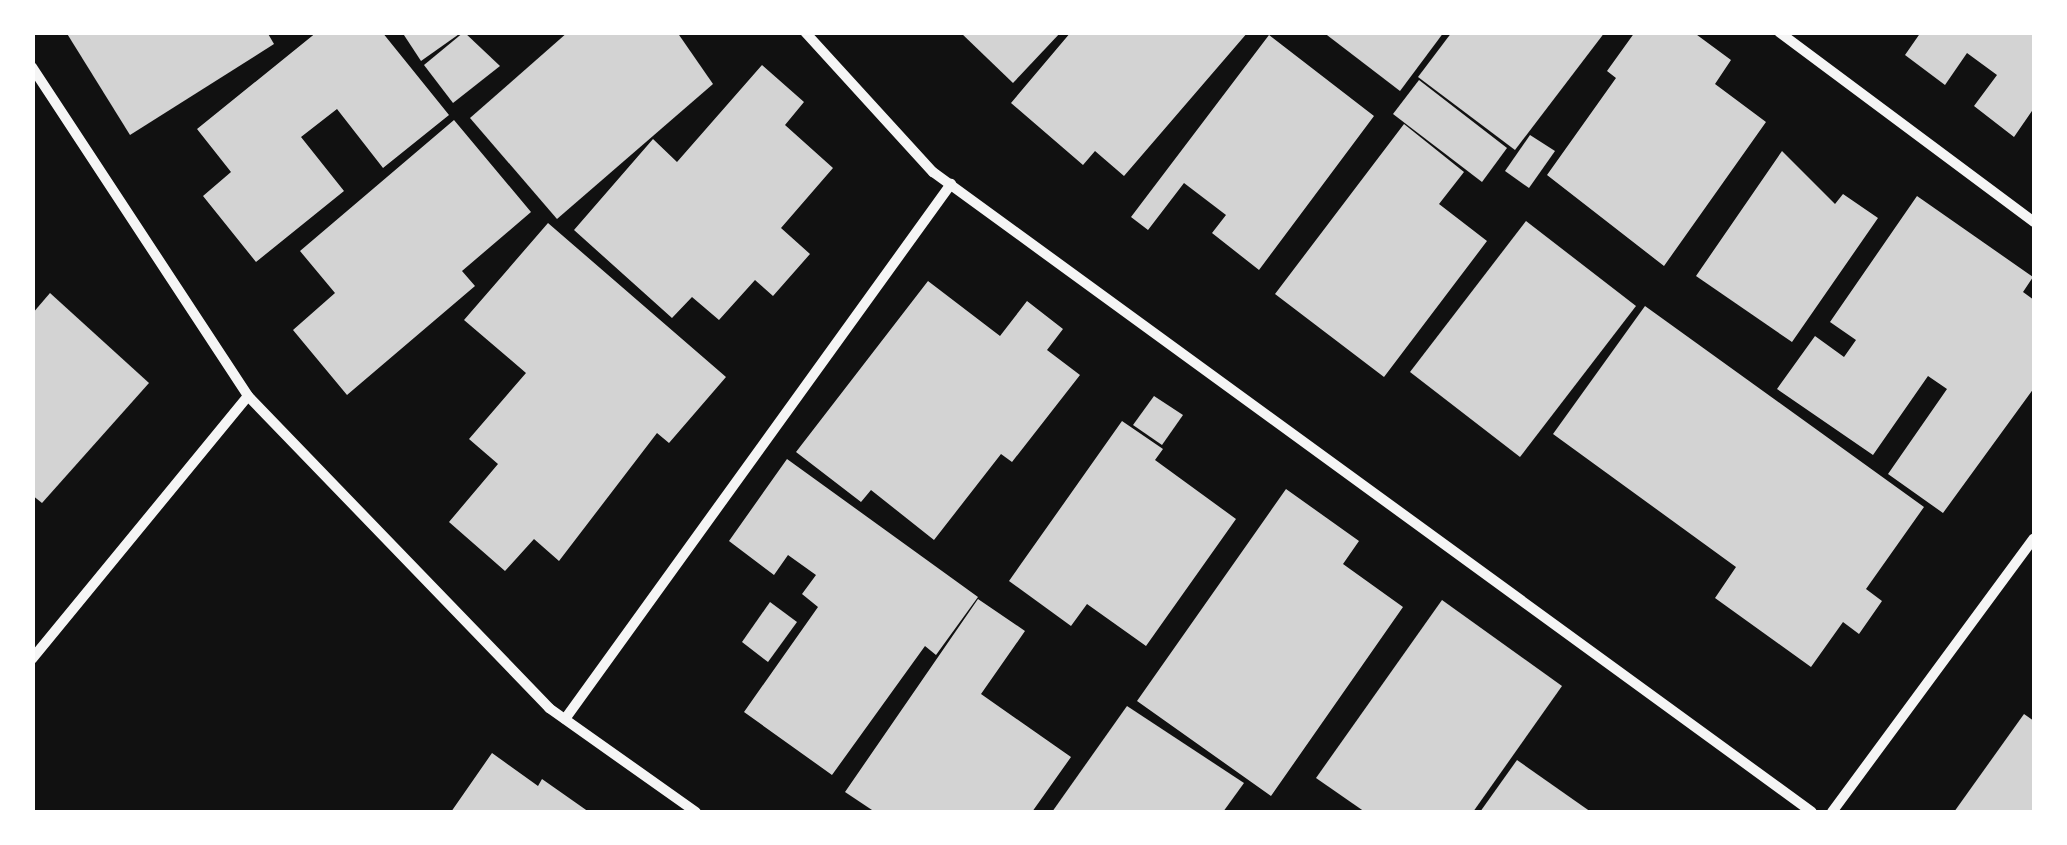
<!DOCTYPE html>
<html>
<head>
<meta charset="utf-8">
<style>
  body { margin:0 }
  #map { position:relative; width:2067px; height:845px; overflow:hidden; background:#111; font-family:Figtree,sans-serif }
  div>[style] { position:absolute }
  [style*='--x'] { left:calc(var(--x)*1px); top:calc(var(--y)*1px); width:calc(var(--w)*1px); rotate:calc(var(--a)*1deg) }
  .building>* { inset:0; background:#d3d3d3 }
  .minor>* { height:10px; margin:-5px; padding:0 5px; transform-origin:5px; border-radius:5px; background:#f5f5f5 }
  span { translate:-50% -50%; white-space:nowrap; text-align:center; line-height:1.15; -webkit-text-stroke:8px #fff; paint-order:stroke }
  .frame { position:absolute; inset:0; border:35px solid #fff; pointer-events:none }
</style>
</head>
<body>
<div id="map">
  <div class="building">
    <div style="clip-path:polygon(66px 32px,267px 32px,274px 44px,130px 135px)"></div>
    <div style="clip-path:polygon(317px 32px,382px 32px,449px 115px,383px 168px,337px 109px,301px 137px,344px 191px,256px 262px,203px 196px,231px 172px,197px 129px)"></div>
    <div style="clip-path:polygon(402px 32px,462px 32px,421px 61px)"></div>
    <div style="clip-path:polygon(464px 32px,500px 66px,453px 103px,424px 65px)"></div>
    <div style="clip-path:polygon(568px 32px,677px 32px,713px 84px,557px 219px,470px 118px)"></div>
    <div style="clip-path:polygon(960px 32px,1061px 32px,1013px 83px)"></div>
    <div style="clip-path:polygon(1071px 32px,1248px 32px,1124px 176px,1095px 151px,1083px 165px,1011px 103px)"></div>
    <div style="clip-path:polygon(1323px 32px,1444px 32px,1400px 91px)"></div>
    <div style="clip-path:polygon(1452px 32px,1605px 32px,1515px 150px,1418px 77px)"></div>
    <div style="clip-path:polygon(1635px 32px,1693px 32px,1731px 60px,1715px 84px,1766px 122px,1664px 266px,1547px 175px,1616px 78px,1607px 71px)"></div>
    <div style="clip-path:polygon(1921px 32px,2034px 32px,2034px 108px,2014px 137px,1974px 106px,1997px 75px,1967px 53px,1945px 85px,1905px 55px)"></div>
    <div style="clip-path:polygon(1269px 35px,1374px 116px,1259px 270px,1212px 233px,1226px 215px,1184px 183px,1148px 230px,1131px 217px)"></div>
    <div style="clip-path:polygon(762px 65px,804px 102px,785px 125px,833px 168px,781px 228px,810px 254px,773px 296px,755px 280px,719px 320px,692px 297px,672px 318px,574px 230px,653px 139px,677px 162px)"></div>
    <div style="clip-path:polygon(1419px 80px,1507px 148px,1482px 182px,1393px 114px)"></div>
    <div style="clip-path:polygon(454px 120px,531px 212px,462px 271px,475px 286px,347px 395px,293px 330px,335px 293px,300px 251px)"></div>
    <div style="clip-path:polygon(1404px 124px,1464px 172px,1439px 204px,1487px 241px,1384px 377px,1275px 294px)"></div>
    <div style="clip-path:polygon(1530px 135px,1555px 151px,1529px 188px,1505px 171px)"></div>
    <div style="clip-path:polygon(1782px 151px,1835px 204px,1843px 194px,1878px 218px,1792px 342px,1696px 276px)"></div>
    <div style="clip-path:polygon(1917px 196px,2033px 277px,2023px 292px,2034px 300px,2034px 388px,1943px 513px,1888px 474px,1947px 389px,1928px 376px,1873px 455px,1777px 389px,1815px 336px,1844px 357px,1856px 340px,1830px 322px)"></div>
    <div style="clip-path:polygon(1526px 221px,1636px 306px,1520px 457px,1410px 372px)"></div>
    <div style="clip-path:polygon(548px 223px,726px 377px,669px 443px,657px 433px,559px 561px,534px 539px,505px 571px,449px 522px,498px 464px,469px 439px,526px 373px,464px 320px)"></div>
    <div style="clip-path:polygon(928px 281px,1000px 336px,1027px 301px,1063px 329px,1047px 350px,1080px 375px,1012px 462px,1001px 454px,934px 540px,871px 490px,861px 502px,796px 452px)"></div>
    <div style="clip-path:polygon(50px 293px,149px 383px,42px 503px,32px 495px,32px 314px)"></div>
    <div style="clip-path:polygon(1645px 306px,1924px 507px,1866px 589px,1882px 601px,1859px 634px,1843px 622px,1811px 667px,1715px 598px,1736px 567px,1553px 434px)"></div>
    <div style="clip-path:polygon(1154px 396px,1183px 415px,1162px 445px,1133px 425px)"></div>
    <div style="clip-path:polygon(1122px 421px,1163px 449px,1155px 460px,1236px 519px,1146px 646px,1087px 604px,1071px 626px,1009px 581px)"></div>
    <div style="clip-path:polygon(787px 459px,978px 597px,936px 655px,925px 646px,832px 775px,744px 712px,818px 607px,802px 594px,816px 575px,788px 555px,774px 575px,729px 541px)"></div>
    <div style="clip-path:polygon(1286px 489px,1359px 541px,1343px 564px,1403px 607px,1271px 796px,1137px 701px)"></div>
    <div style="clip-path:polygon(978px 599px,1025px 631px,981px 694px,1071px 757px,1032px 812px,875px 812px,845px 792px)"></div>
    <div style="clip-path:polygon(1442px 600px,1562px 686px,1473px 812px,1365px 812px,1316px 778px)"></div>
    <div style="clip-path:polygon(770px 602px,797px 622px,768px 662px,742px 642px)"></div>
    <div style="clip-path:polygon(1127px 706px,1244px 783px,1223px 812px,1052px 812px)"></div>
    <div style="clip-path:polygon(2024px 714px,2034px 721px,2034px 812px,1954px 812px)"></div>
    <div style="clip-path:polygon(492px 753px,538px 786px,542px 779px,589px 812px,451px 812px)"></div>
    <div style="clip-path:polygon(1517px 760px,1591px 812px,1480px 812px)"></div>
  </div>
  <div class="minor">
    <div style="--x:805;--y:32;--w:190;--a:47.6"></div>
    <div style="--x:933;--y:172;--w:1087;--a:36.06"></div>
    <div style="--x:1779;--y:32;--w:318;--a:36.7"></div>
    <div style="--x:32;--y:67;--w:394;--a:56.7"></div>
    <div style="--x:248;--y:396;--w:434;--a:46"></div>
    <div style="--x:549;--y:708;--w:180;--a:35.3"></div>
    <div style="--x:32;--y:659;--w:340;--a:-50.6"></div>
    <div style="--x:565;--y:719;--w:660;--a:-54.19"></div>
    <div style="--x:1832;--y:812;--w:340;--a:-53.6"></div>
  </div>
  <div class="frame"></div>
</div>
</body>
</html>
